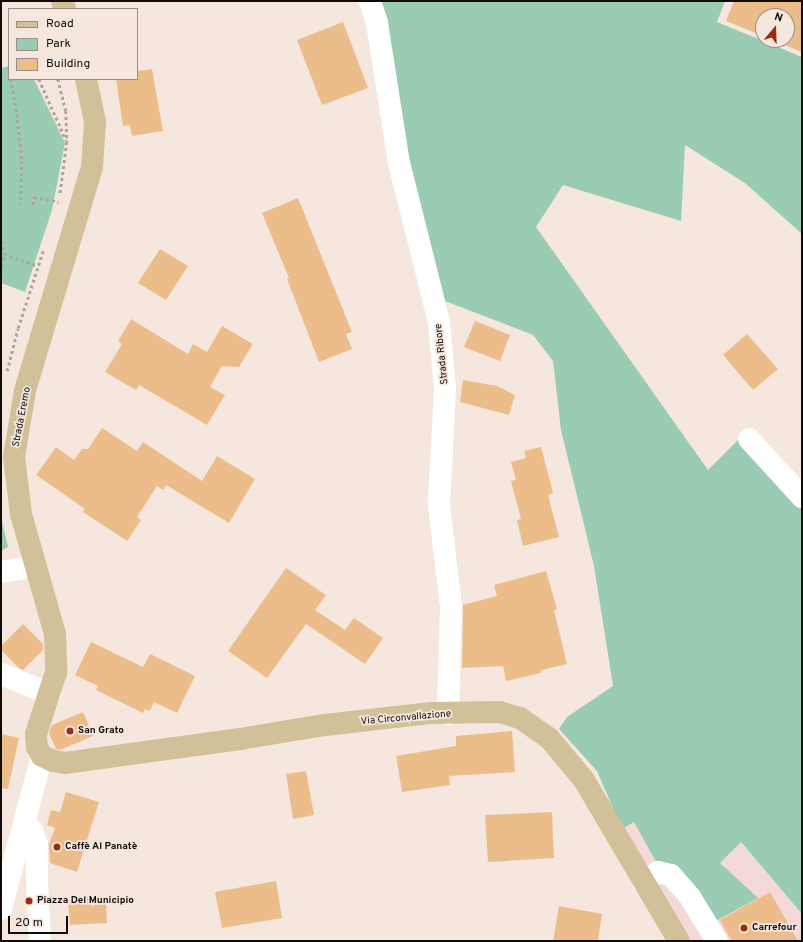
<!DOCTYPE html>
<html>
<head>
<meta charset="utf-8">
<style>
  body { margin:0 }
  #map { position:relative; width:803px; height:942px; overflow:hidden; background:#f5e7de; font-family:Overpass,sans-serif }
  div>[style] { position:absolute }
  [style*='--x'] { left:calc(var(--x)*1px); top:calc(var(--y)*1px); width:calc(var(--w)*1px); rotate:calc(var(--a)*1deg) }
  .commercial>* { inset:0; background:#f3d9d7 }
  .green>* { inset:0; background:#9accb4 }
  .building>* { inset:0; background:#ecbd8b }
  .path>* { height:2.5px; margin-top:-1.25px; transform-origin:0; background:repeating-linear-gradient(90deg,#afa49d 0 3px,transparent 0 6px) }
  .minor>* { height:22px; margin:-11px; padding:0 11px; transform-origin:11px; border-radius:11px; background:#fff }
  .major>* { height:22px; margin:-11px; padding:0 11px; transform-origin:11px; border-radius:11px; background:#d2c198 }
  .dots>* { width:11px; height:11px; translate:-50% -50%; box-sizing:border-box; border:2px solid #f5e7de; border-radius:50% }
  span { translate:-50% -50%; white-space:nowrap; text-align:center; line-height:1.15; -webkit-text-stroke:3.5px #f5e7de; paint-order:stroke }
  .street-label { font-size:10px; color:#100b08 }
  .poi-label { font-size:10px; color:#100b08; font-weight:700 }
  .left { translate:0 -50%; text-align:left }
  .frame { position:absolute; inset:0; border:2px solid #100b08; pointer-events:none }
  .legend { position:absolute; left:8px; top:8px; width:130px; height:72px; box-sizing:border-box; background:#f5e7de; border:1px solid #998f88; margin:0; padding:5px 7px; list-style:none; font-size:12px; color:#100b08 }
  .legend li { display:flex; align-items:center; gap:8px; height:20px }
  .legend b { width:20px; border:1px solid #998f88 }
  .north { position:absolute; left:755px; top:8px; width:40px; height:40px; box-sizing:border-box; background:#f5e7de; border:1px solid #998f88; border-radius:50%; rotate:19deg; font-size:11px; font-weight:700; line-height:16px; text-align:center; color:#100b08 }
  .north::after { content:''; display:block; margin:auto; width:14px; height:18px; background:#962f0f; clip-path:polygon(50% 0,100% 100%,50% 72%,0 100%) }
  .scale { position:absolute; left:8px; top:916px; width:60px; height:18px; box-sizing:border-box; border:2px solid #100b08; border-top:0; padding-left:5px; font-size:12px; line-height:14px; white-space:nowrap; color:#100b08; -webkit-text-stroke:3px #f5e7de; paint-order:stroke }
</style>
</head>
<body>
<div id="map">
  <div class="commercial">
    <div style="clip-path:polygon(690px 785px,802px 914px,802px 941px,688px 941px,622px 829px)"></div>
  </div>
  <div class="green">
    <div style="clip-path:polygon(379px 1px,725px 1px,717px 22px,802px 57px,802px 234px,745px 183px,685px 145px,681px 221px,563px 185px,536px 227px,708px 470px,738px 440px,802px 508px,802px 914px,741px 842px,720px 863px,758px 898px,714px 922px,659px 867px,634px 822px,622px 829px,597px 771px,559px 729px,567px 717px,613px 686px,594px 566px,561px 430px,553px 361px,533px 335px,445px 301px,409px 158px)"></div>
    <div style="clip-path:polygon(9px 66px,9px 79px,34px 79px,65px 143px,52px 210px,25px 292px,1px 283px,1px 68px)"></div>
    <div style="clip-path:polygon(1px 517px,8px 547px,1px 551px)"></div>
  </div>
  <div class="building">
    <div style="clip-path:polygon(734px 1px,802px 1px,802px 52px,772px 40px,787px 40px,787px 16px,763px 16px,763px 36px,726px 21px)"></div>
    <div style="clip-path:polygon(343px 22px,368px 88px,322px 105px,297px 40px)"></div>
    <div style="clip-path:polygon(152px 69px,163px 131px,132px 136px,130px 125px,123px 126px,116px 79px,137px 79px,137px 71px)"></div>
    <div style="clip-path:polygon(298px 198px,352px 332px,346px 334px,352px 349px,319px 362px,287px 279px,289px 278px,262px 213px)"></div>
    <div style="clip-path:polygon(160px 249px,188px 266px,166px 300px,138px 283px)"></div>
    <div style="clip-path:polygon(131px 319px,188px 354px,193px 344px,207px 352px,222px 326px,253px 344px,239px 367px,222px 366px,210px 387px,225px 395px,207px 425px,139px 385px,136px 390px,105px 372px,122px 344px,118px 341px)"></div>
    <div style="clip-path:polygon(475px 321px,510px 335px,500px 361px,464px 347px)"></div>
    <div style="clip-path:polygon(747px 334px,778px 369px,753px 390px,723px 355px)"></div>
    <div style="clip-path:polygon(463px 380px,497px 386px,515px 395px,509px 415px,460px 402px)"></div>
    <div style="clip-path:polygon(102px 428px,137px 451px,143px 442px,202px 481px,217px 456px,255px 479px,229px 523px,166px 485px,163px 490px,157px 486px,137px 517px,141px 520px,127px 541px,83px 512px,85px 509px,36px 475px,56px 447px,74px 460px,82px 449px,88px 449px)"></div>
    <div style="clip-path:polygon(541px 447px,553px 493px,548px 495px,559px 537px,523px 546px,517px 520px,521px 519px,511px 481px,516px 480px,511px 462px,526px 458px,524px 451px)"></div>
    <div style="clip-path:polygon(286px 568px,326px 595px,315px 610px,345px 630px,354px 618px,383px 638px,365px 664px,306px 624px,267px 678px,228px 651px)"></div>
    <div style="clip-path:polygon(546px 571px,557px 609px,554px 610px,567px 664px,541px 670px,541px 673px,506px 681px,503px 666px,462px 668px,463px 605px,497px 596px,494px 585px)"></div>
    <div style="clip-path:polygon(23px 624px,43px 644px,43px 650px,23px 670px,19px 668px,1px 650px,1px 646px)"></div>
    <div style="clip-path:polygon(91px 642px,143px 667px,150px 654px,195px 676px,177px 713px,154px 702px,150px 711px,145px 709px,143px 713px,96px 690px,98px 686px,75px 675px)"></div>
    <div style="clip-path:polygon(83px 712px,93px 736px,60px 750px,56px 749px,49px 733px,52px 725px)"></div>
    <div style="clip-path:polygon(512px 731px,515px 772px,449px 776px,450px 785px,402px 792px,396px 756px,456px 746px,456px 736px)"></div>
    <div style="clip-path:polygon(1px 734px,19px 738px,8px 789px,1px 788px)"></div>
    <div style="clip-path:polygon(306px 771px,314px 815px,293px 819px,286px 774px)"></div>
    <div style="clip-path:polygon(66px 792px,99px 802px,77px 872px,50px 863px,49px 844px,55px 828px,47px 825px,51px 810px,60px 812px)"></div>
    <div style="clip-path:polygon(552px 812px,554px 858px,488px 862px,485px 815px)"></div>
    <div style="clip-path:polygon(276px 881px,282px 918px,222px 928px,215px 892px)"></div>
    <div style="clip-path:polygon(770px 892px,798px 941px,732px 941px,720px 920px)"></div>
    <div style="clip-path:polygon(102px 896px,102px 901px,106px 901px,107px 923px,70px 925px,68px 903px,72px 903px,72px 897px)"></div>
    <div style="clip-path:polygon(559px 906px,602px 914px,598px 941px,553px 941px)"></div>
  </div>
  <div class="path">
    <div style="--x:9;--y:67;--w:3;--a:90"></div>
    <div style="--x:11;--y:79;--w:36;--a:80"></div>
    <div style="--x:17;--y:114;--w:47;--a:83.9"></div>
    <div style="--x:22;--y:161;--w:43;--a:91.3"></div>
    <div style="--x:39;--y:79;--w:67;--a:66.1"></div>
    <div style="--x:58;--y:79;--w:33;--a:76"></div>
    <div style="--x:66;--y:111;--w:31;--a:88"></div>
    <div style="--x:67;--y:142;--w:53;--a:97.5"></div>
    <div style="--x:33;--y:205;--w:8;--a:-83"></div>
    <div style="--x:34;--y:197;--w:25;--a:11"></div>
    <div style="--x:1;--y:241;--w:13;--a:77"></div>
    <div style="--x:4;--y:254;--w:36;--a:19"></div>
    <div style="--x:1;--y:266;--w:12;--a:-76"></div>
    <div style="--x:7;--y:371;--w:44;--a:-75.7"></div>
    <div style="--x:18;--y:328;--w:81;--a:-72"></div>
  </div>
  <div class="minor">
    <div style="--x:370;--y:1;--w:23;--a:72"></div>
    <div style="--x:377;--y:23;--w:142;--a:81.1"></div>
    <div style="--x:399;--y:163;--w:164;--a:75.9"></div>
    <div style="--x:439;--y:322;--w:67;--a:84.9"></div>
    <div style="--x:445;--y:389;--w:116;--a:93"></div>
    <div style="--x:439;--y:505;--w:103;--a:83.3"></div>
    <div style="--x:451;--y:607;--w:107;--a:91.6"></div>
    <div style="--x:749;--y:439;--w:79;--a:47.6"></div>
    <div style="--x:1;--y:572;--w:20;--a:-9"></div>
    <div style="--x:21;--y:569;--w:14;--a:-21"></div>
    <div style="--x:1;--y:674;--w:53;--a:22.2"></div>
    <div style="--x:25;--y:823;--w:11;--a:49"></div>
    <div style="--x:32;--y:831;--w:15;--a:70"></div>
    <div style="--x:37;--y:845;--w:39;--a:90"></div>
    <div style="--x:37;--y:884;--w:57;--a:87"></div>
    <div style="--x:643;--y:882;--w:18;--a:-34"></div>
    <div style="--x:658;--y:872;--w:13;--a:13"></div>
    <div style="--x:671;--y:875;--w:29;--a:49"></div>
    <div style="--x:690;--y:897;--w:52;--a:58.5"></div>
    <div style="--x:1;--y:909;--w:158;--a:-75"></div>
  </div>
  <div class="major">
    <div style="--x:62;--y:1;--w:9;--a:69"></div>
    <div style="--x:86;--y:79;--w:44;--a:78.2"></div>
    <div style="--x:95;--y:122;--w:45;--a:93.8"></div>
    <div style="--x:92;--y:167;--w:234;--a:106.7"></div>
    <div style="--x:25;--y:391;--w:67;--a:99.5"></div>
    <div style="--x:14;--y:457;--w:57;--a:83"></div>
    <div style="--x:21;--y:514;--w:125;--a:74.2"></div>
    <div style="--x:55;--y:634;--w:38;--a:88"></div>
    <div style="--x:56;--y:672;--w:65;--a:107.9"></div>
    <div style="--x:36;--y:734;--w:13;--a:86"></div>
    <div style="--x:37;--y:747;--w:10;--a:61"></div>
    <div style="--x:42;--y:756;--w:12;--a:24"></div>
    <div style="--x:53;--y:761;--w:12;--a:9"></div>
    <div style="--x:65;--y:763;--w:177;--a:-7.8"></div>
    <div style="--x:240;--y:739;--w:86;--a:-9.4"></div>
    <div style="--x:325;--y:725;--w:107;--a:-6.5"></div>
    <div style="--x:431;--y:713;--w:69;--a:-0.8"></div>
    <div style="--x:500;--y:712;--w:21;--a:17"></div>
    <div style="--x:520;--y:718;--w:35;--a:35"></div>
    <div style="--x:549;--y:738;--w:55;--a:50.2"></div>
    <div style="--x:584;--y:780;--w:187;--a:59.5"></div>
  </div>
  <div class="dots">
    <div style="left:70px;top:731px;background:#962f0f"></div>
    <div style="left:57px;top:847px;background:#962f0f"></div>
    <div style="left:29px;top:901px;background:#962f0f"></div>
    <div style="left:744px;top:928px;background:#962f0f"></div>
  </div>
  <div class="street-label">
    <span style="left:442px;top:354px;rotate:-96deg">Strada Ribore</span>
    <span style="left:22px;top:417px;rotate:-79deg">Strada Eremo</span>
    <span style="left:406px;top:718px;rotate:-5deg">Via Circonvallazione</span>
  </div>
  <div class="poi-label">
    <span class="left" style="left:78px;top:731px">San Grato</span>
    <span class="left" style="left:65px;top:847px">Caffè Al Panatè</span>
    <span class="left" style="left:37px;top:901px">Piazza Del Municipio</span>
    <span class="left" style="left:752px;top:928px">Carrefour</span>
  </div>
  <div class="frame"></div>
  <ul class="legend">
  <li><b style="height:5px;background:#d2c198"></b>Road</li>
  <li><b style="height:11px;background:#9accb4"></b>Park</li>
  <li><b style="height:11px;background:#ecbd8b"></b>Building</li>
  </ul>
  <div class="north">N</div>
  <div class="scale">20 m</div>
</div>
</body>
</html>
